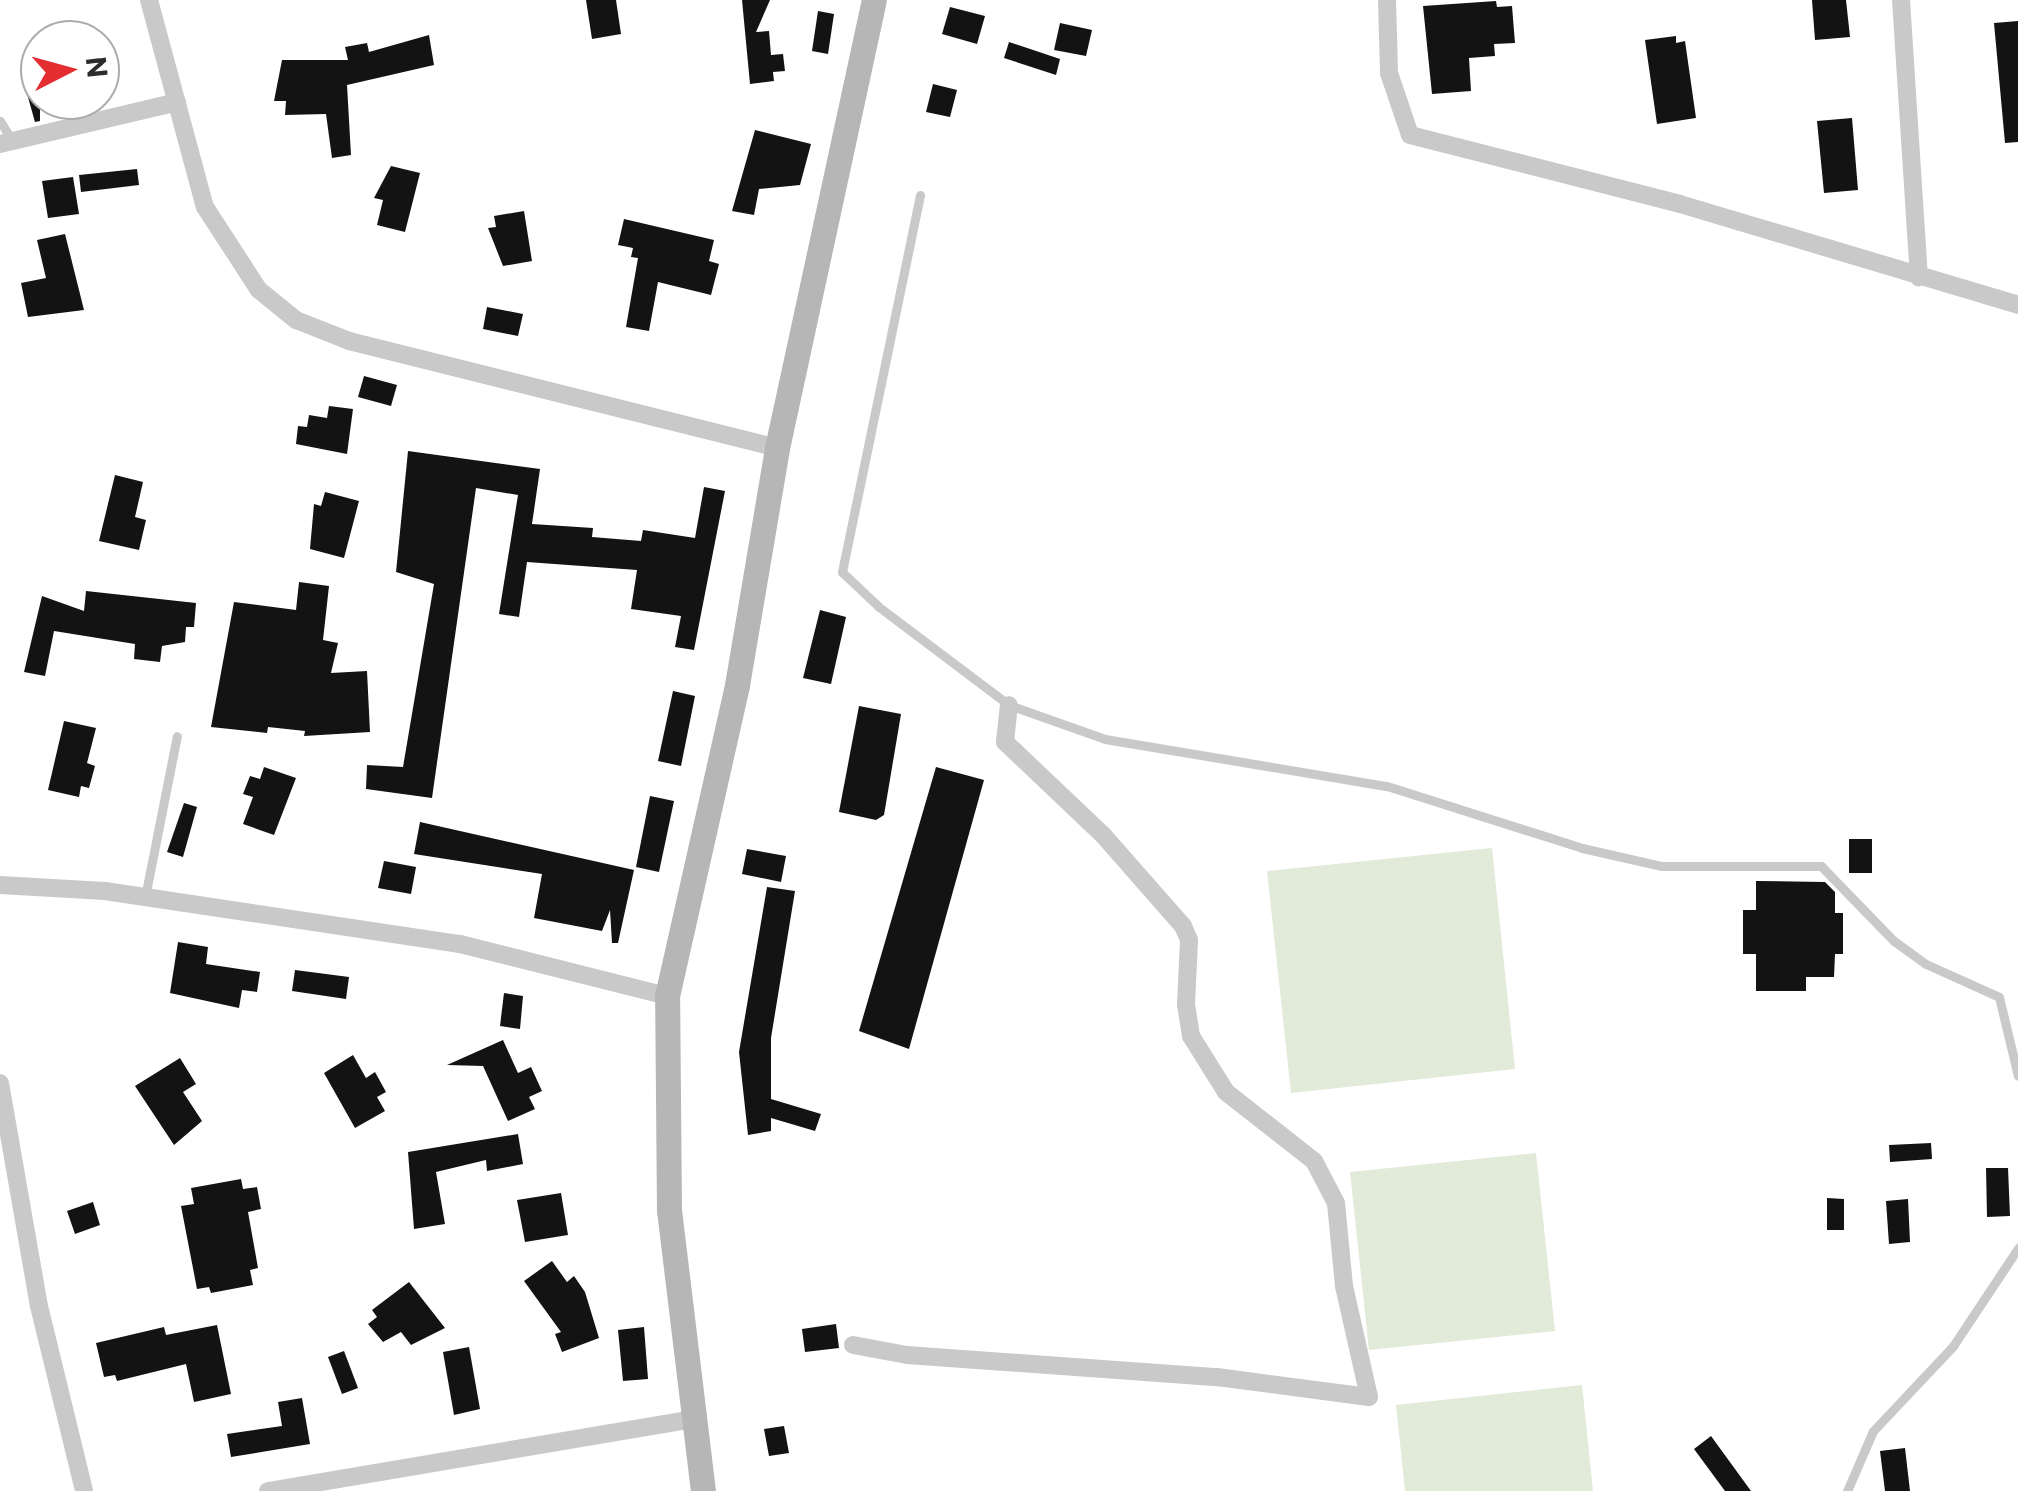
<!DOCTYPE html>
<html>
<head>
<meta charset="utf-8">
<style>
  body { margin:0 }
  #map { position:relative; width:2018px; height:1491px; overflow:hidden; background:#fff; font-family:Commissioner,sans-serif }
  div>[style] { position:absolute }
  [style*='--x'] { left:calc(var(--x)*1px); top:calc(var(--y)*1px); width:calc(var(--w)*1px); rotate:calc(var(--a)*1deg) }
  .green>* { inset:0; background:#e2ead9 }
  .building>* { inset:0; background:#131313 }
  .lane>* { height:9px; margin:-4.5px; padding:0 4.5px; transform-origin:4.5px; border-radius:4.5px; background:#c9c9c9 }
  .street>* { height:18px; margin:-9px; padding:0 9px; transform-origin:9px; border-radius:9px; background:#c9c9c9 }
  .secondary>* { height:25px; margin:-12.5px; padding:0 12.5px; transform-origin:12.5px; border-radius:12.5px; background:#b6b6b6 }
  span { translate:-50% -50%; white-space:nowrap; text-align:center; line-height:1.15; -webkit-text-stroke:10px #fff; paint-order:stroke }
  .north { position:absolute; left:20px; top:20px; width:100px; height:100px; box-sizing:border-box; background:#fff; border:2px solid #ababab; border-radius:50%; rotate:84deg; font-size:28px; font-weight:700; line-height:40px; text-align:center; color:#2c2c2c }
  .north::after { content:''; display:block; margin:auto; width:35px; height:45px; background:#e42e32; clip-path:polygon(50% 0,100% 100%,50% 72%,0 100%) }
</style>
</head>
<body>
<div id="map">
  <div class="green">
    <div style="clip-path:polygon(1492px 848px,1515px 1069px,1291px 1093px,1267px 871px)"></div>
    <div style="clip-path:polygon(1536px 1153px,1555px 1331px,1369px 1350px,1350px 1172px)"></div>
    <div style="clip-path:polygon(1582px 1385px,1593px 1491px,1405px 1491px,1396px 1405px)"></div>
  </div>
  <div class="building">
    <div style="clip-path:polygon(586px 0,616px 0,621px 34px,592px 39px)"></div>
    <div style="clip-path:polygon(742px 0,770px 0,756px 32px,769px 31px,771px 55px,783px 54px,785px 71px,773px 72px,774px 81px,750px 84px)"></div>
    <div style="clip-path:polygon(1812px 0,1846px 0,1850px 37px,1815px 40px)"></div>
    <div style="clip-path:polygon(1496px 1px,1497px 7px,1512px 6px,1515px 43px,1494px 44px,1495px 56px,1469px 58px,1471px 91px,1432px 94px,1423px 6px)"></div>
    <div style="clip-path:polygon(950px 7px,985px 16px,977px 44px,942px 34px)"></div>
    <div style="clip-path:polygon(818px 11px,834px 14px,828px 54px,812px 51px)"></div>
    <div style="clip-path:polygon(2018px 21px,2018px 142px,2005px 143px,1994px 23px)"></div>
    <div style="clip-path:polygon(1060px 23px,1092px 30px,1086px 56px,1054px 50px)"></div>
    <div style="clip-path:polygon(429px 35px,434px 65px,347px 85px,351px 155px,332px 158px,326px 114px,285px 115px,286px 101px,274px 101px,282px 60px,348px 60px,345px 47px,367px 43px,369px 52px)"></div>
    <div style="clip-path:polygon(1676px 36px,1676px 43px,1685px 41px,1696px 118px,1657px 124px,1645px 40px)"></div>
    <div style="clip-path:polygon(1009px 42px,1060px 59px,1056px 75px,1004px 58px)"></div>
    <div style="clip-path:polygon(40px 64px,40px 121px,35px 122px,20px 69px)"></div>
    <div style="clip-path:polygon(933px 84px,957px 90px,950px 117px,926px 112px)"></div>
    <div style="clip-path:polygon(1852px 118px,1858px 190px,1824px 193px,1817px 121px)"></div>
    <div style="clip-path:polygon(755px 130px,811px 144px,800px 185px,759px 189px,754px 215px,732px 211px)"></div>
    <div style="clip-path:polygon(391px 166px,420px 173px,405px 232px,377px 225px,383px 200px,374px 198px)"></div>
    <div style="clip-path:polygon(137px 169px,139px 185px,81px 192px,79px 175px)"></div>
    <div style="clip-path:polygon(73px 177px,79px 214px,48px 218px,42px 181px)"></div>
    <div style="clip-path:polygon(524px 211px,532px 261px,503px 266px,488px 228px,496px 227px,494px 216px)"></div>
    <div style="clip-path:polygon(624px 219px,714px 240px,709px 261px,719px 264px,711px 295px,658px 282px,649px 331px,626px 327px,638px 258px,631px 257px,633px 248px,618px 245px)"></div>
    <div style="clip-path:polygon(65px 234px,84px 310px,28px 317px,21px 283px,46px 278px,37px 240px)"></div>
    <div style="clip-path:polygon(487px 307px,523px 314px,518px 336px,483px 329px)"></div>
    <div style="clip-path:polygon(364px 376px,397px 385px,391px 406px,358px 397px)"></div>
    <div style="clip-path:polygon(329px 406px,353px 409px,347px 454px,296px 444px,298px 426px,307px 427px,309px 415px,327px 418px)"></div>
    <div style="clip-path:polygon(408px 451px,540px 469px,532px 524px,593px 528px,592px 537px,641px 541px,643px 530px,695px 538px,704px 487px,725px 491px,694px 650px,675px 647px,681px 616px,631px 609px,637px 570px,527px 562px,519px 617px,499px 614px,518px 495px,476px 488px,432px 798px,366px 789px,367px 765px,403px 767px,434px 584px,396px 572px)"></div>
    <div style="clip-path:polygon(115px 475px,143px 482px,135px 517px,146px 520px,139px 550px,99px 541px)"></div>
    <div style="clip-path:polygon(325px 492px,359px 501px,344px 558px,310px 549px,314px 504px,321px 506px)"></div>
    <div style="clip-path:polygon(299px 582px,329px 586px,323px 640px,338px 643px,331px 673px,367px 671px,370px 732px,304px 736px,305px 731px,268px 727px,267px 733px,211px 727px,234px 602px,296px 610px)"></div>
    <div style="clip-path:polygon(86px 591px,196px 603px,194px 627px,186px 627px,185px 642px,162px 646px,160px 662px,134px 659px,135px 644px,54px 631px,45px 676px,24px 672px,42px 596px,84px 611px)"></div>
    <div style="clip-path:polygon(820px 610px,846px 617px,831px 684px,803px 678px)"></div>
    <div style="clip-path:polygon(673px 691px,695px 696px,681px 766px,658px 761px)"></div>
    <div style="clip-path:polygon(859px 706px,901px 714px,884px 815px,876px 820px,839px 812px)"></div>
    <div style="clip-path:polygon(64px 721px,96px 728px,87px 763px,95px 766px,89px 788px,81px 786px,79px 797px,48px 790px)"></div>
    <div style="clip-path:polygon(264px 767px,296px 778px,274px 835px,243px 824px,253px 797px,243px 794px,250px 776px,260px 779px)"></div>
    <div style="clip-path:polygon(936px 767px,984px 780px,909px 1049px,859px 1031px)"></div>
    <div style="clip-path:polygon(650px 796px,674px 801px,659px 872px,636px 867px)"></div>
    <div style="clip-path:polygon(184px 803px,197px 807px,183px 857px,167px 852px)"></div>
    <div style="clip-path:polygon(420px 822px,634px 870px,618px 943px,612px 943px,610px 910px,602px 931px,534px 918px,542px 874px,414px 854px)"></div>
    <div style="clip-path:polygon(1849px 839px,1872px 839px,1872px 873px,1849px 873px)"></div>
    <div style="clip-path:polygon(747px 849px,786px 856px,781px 882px,742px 874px)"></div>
    <div style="clip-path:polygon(384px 861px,416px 867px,411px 894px,378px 888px)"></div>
    <div style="clip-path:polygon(1756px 881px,1825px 882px,1835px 892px,1835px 913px,1843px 913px,1843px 954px,1835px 954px,1834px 977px,1806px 977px,1806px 991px,1756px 991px,1756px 954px,1743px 954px,1743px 910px,1756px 910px)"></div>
    <div style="clip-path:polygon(767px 887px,795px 891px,771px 1038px,771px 1099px,821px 1114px,815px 1131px,771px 1118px,771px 1131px,748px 1135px,739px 1052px)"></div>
    <div style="clip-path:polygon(178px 942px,208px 947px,206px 964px,260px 972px,257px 992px,242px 990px,239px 1008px,170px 993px)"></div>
    <div style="clip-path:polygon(295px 970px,349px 977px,346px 999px,292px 991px)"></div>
    <div style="clip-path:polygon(504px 993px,523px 996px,520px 1029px,500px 1026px)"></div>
    <div style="clip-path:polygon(503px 1040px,518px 1073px,531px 1067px,542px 1091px,529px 1097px,535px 1109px,508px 1121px,483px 1066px,447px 1065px)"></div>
    <div style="clip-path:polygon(353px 1055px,366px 1078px,375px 1072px,386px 1092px,377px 1097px,385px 1111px,355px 1128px,324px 1073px)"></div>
    <div style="clip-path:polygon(180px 1058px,196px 1084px,183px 1092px,202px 1121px,174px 1145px,135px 1086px)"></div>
    <div style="clip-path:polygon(518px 1134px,523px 1164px,487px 1171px,486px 1160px,436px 1172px,445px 1224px,414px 1229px,408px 1152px)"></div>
    <div style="clip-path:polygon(1931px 1143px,1932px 1159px,1890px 1162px,1889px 1145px)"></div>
    <div style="clip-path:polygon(1986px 1168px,2008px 1168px,2010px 1216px,1987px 1217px)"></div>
    <div style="clip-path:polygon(241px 1179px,243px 1189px,257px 1187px,261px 1209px,248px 1212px,258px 1268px,250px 1270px,253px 1285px,211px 1293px,209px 1287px,197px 1289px,181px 1206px,194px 1204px,191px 1188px)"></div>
    <div style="clip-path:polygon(561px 1193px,568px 1235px,525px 1242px,517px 1200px)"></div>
    <div style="clip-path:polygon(1827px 1198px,1844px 1199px,1844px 1230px,1827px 1230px)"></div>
    <div style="clip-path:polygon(1908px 1199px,1910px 1242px,1889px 1244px,1886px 1201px)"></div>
    <div style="clip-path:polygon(93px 1202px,100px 1225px,75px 1234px,67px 1211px)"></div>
    <div style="clip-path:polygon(552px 1261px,567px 1282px,574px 1276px,585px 1292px,599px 1338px,562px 1352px,555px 1334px,561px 1332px,524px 1281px)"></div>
    <div style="clip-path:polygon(409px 1282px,445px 1328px,411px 1345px,401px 1332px,383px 1342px,368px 1324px,377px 1317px,372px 1310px)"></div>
    <div style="clip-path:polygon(836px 1324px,839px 1348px,805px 1352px,802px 1329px)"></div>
    <div style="clip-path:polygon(217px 1325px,231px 1394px,194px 1402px,186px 1364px,117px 1381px,115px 1375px,104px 1377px,96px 1343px,164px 1327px,166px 1335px)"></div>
    <div style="clip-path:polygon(644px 1327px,648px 1379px,623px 1381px,618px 1330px)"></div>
    <div style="clip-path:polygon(469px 1347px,480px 1409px,454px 1415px,443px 1352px)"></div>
    <div style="clip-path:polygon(344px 1351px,358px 1388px,342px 1394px,328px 1357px)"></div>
    <div style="clip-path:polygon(302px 1398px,310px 1444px,231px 1457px,227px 1434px,282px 1426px,278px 1402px)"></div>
    <div style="clip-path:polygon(784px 1426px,789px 1453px,769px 1456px,764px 1429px)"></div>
    <div style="clip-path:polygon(1711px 1436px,1751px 1491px,1725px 1491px,1694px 1449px)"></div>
    <div style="clip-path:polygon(1905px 1448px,1910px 1491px,1885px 1491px,1880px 1451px)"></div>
  </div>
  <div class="lane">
    <div style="--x:0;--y:121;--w:22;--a:58"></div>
    <div style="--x:920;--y:195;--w:385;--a:101.7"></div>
    <div style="--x:842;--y:572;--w:51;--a:43.4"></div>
    <div style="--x:879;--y:607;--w:163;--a:37"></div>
    <div style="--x:1009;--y:705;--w:102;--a:19.5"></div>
    <div style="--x:1105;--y:739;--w:286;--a:9.5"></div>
    <div style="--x:1387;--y:786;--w:205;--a:17.6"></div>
    <div style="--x:1582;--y:848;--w:82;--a:12.7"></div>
    <div style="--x:1662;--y:866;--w:159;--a:0"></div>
    <div style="--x:1821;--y:866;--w:105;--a:45.8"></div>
    <div style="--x:1894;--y:941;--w:39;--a:36"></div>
    <div style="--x:1926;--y:964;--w:80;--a:24.3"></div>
    <div style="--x:1999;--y:997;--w:81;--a:76.5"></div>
    <div style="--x:145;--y:897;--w:164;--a:-78.8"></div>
    <div style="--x:1847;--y:1491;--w:65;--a:-66.6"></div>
    <div style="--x:1873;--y:1431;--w:117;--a:-46.7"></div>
    <div style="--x:1953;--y:1346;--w:118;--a:-56.4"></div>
  </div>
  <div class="street">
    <div style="--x:149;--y:0;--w:214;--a:74.9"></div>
    <div style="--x:205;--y:207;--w:99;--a:57"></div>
    <div style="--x:259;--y:290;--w:48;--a:39"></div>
    <div style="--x:296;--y:320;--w:57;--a:21.6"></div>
    <div style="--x:349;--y:341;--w:441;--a:14"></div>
    <div style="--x:1387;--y:0;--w:73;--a:88.4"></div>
    <div style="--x:1389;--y:73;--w:65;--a:71.3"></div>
    <div style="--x:1410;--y:135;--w:279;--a:14.3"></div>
    <div style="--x:1680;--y:204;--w:353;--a:16.6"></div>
    <div style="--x:1901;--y:0;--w:278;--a:86.3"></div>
    <div style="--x:0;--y:144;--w:182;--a:-13.3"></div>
    <div style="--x:0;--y:885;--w:105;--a:3.3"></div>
    <div style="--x:105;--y:891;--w:359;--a:8.5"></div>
    <div style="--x:460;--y:944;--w:213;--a:14.1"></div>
    <div style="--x:0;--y:1083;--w:226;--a:80.1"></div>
    <div style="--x:39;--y:1306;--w:190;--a:76.3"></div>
    <div style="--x:853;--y:1345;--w:55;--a:10.5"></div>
    <div style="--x:907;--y:1355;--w:311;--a:4.1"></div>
    <div style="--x:1217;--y:1377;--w:153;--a:7.5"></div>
    <div style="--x:1369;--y:1397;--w:114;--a:-102.7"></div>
    <div style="--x:1344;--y:1286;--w:83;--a:-95.5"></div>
    <div style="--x:1336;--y:1203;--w:47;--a:-117.6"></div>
    <div style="--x:1314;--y:1161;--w:112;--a:-141.9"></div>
    <div style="--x:1226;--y:1092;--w:66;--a:-122"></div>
    <div style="--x:1191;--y:1036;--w:32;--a:-99"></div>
    <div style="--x:1186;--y:1004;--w:64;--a:-87.3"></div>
    <div style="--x:1189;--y:940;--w:15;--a:-113"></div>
    <div style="--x:1183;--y:926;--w:121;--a:-131.3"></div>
    <div style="--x:1103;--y:835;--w:135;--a:-136.5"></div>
    <div style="--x:1005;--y:742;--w:37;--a:-84"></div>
    <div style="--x:268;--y:1491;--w:431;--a:-9.6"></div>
  </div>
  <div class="secondary">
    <div style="--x:703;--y:1491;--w:282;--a:-96.9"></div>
    <div style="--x:669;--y:1211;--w:215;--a:-90.5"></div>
    <div style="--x:667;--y:996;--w:319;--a:-77.3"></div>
    <div style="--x:737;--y:685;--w:240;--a:-80.4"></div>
    <div style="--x:777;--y:448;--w:458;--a:-77.8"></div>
  </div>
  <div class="north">N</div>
</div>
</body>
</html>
